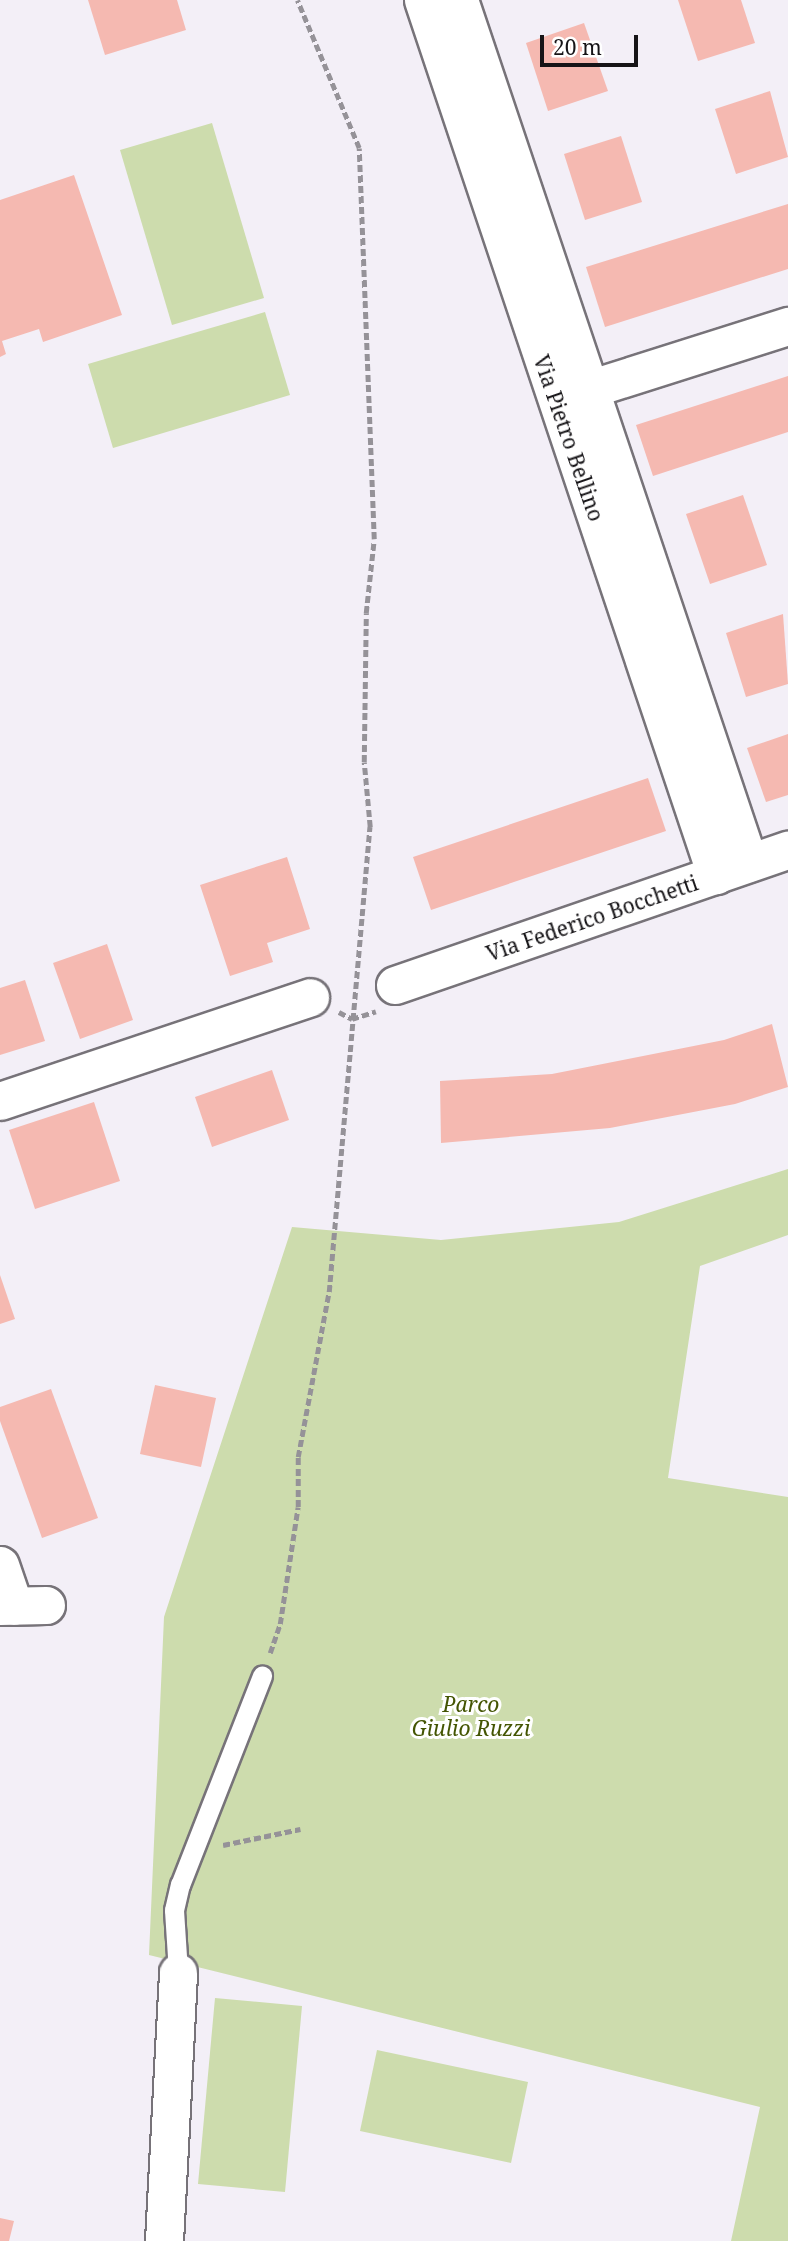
<!DOCTYPE html>
<html>
<head>
<meta charset="utf-8">
<style>
  body { margin:0 }
  #map { position:relative; width:788px; height:2241px; overflow:hidden; background:#f3eff7; font-family:"Noto Serif",serif }
  div>[style] { position:absolute }
  [style*='--x'] { left:calc(var(--x)*1px); top:calc(var(--y)*1px); width:calc(var(--w)*1px); rotate:calc(var(--a)*1deg) }
  .green>* { inset:0; background:#cddcad }
  .building>* { inset:0; background:#f5b9b1 }
  .path>* { height:4.5px; margin-top:-2.25px; transform-origin:0; background:repeating-linear-gradient(90deg,#959298 0 7px,transparent 0 10.5px) }
  .roads { filter:drop-shadow(2px 0 #777379) drop-shadow(-2px 0 #777379) drop-shadow(0 2px #777379) drop-shadow(0 -2px #777379) }
  .lane>* { height:19px; margin:-9.5px; padding:0 9.5px; transform-origin:9.5px; border-radius:9.5px; background:#fff }
  .street>* { height:37px; margin:-18.5px; padding:0 18.5px; transform-origin:18.5px; border-radius:18.5px; background:#fff }
  span { translate:-50% -50%; white-space:nowrap; text-align:center; line-height:1.15; -webkit-text-stroke:6px #fff; paint-order:stroke }
  .street-label { font-size:21px; color:#161417 }
  .park-label { font-size:21px; color:#445503; font-style:italic }
  .scale { position:absolute; left:540px; top:35px; width:98px; height:32px; box-sizing:border-box; border:4px solid #161417; border-top:0; padding-left:9px; font-size:21px; line-height:24px; white-space:nowrap; color:#161417; -webkit-text-stroke:5px #fff; paint-order:stroke }
</style>
</head>
<body>
<div id="map">
  <div class="green">
    <div style="clip-path:polygon(212px 123px,264px 298px,172px 325px,120px 150px)"></div>
    <div style="clip-path:polygon(265px 312px,290px 395px,113px 448px,88px 364px)"></div>
    <div style="clip-path:polygon(788px 1169px,788px 1235px,700px 1266px,668px 1478px,788px 1497px,788px 2241px,731px 2241px,760px 2107px,149px 1955px,164px 1617px,292px 1227px,441px 1240px,619px 1222px)"></div>
    <div style="clip-path:polygon(215px 1998px,302px 2006px,285px 2192px,198px 2184px)"></div>
    <div style="clip-path:polygon(377px 2050px,528px 2082px,511px 2163px,360px 2131px)"></div>
  </div>
  <div class="building">
    <div style="clip-path:polygon(88px 0,177px 0,186px 30px,105px 55px)"></div>
    <div style="clip-path:polygon(678px 0,741px 0,755px 43px,698px 61px)"></div>
    <div style="clip-path:polygon(584px 23px,608px 91px,548px 111px,526px 43px)"></div>
    <div style="clip-path:polygon(770px 91px,788px 157px,736px 174px,715px 109px)"></div>
    <div style="clip-path:polygon(621px 136px,642px 202px,585px 220px,564px 154px)"></div>
    <div style="clip-path:polygon(74px 175px,122px 315px,43px 342px,39px 329px,2px 341px,6px 354px,0 357px,0 200px)"></div>
    <div style="clip-path:polygon(788px 204px,788px 269px,605px 327px,586px 267px)"></div>
    <div style="clip-path:polygon(788px 376px,788px 432px,653px 476px,636px 425px)"></div>
    <div style="clip-path:polygon(743px 495px,767px 565px,710px 584px,686px 514px)"></div>
    <div style="clip-path:polygon(783px 614px,788px 684px,746px 697px,726px 633px)"></div>
    <div style="clip-path:polygon(788px 734px,788px 795px,766px 802px,747px 748px)"></div>
    <div style="clip-path:polygon(648px 778px,666px 831px,431px 910px,413px 857px)"></div>
    <div style="clip-path:polygon(287px 857px,310px 929px,267px 943px,273px 962px,230px 976px,200px 885px)"></div>
    <div style="clip-path:polygon(107px 944px,133px 1020px,80px 1039px,53px 963px)"></div>
    <div style="clip-path:polygon(25px 980px,45px 1041px,0 1055px,0 988px)"></div>
    <div style="clip-path:polygon(772px 1024px,788px 1087px,735px 1104px,610px 1128px,441px 1143px,440px 1081px,552px 1074px,724px 1040px)"></div>
    <div style="clip-path:polygon(272px 1070px,289px 1120px,212px 1147px,195px 1097px)"></div>
    <div style="clip-path:polygon(94px 1102px,120px 1181px,35px 1209px,9px 1130px)"></div>
    <div style="clip-path:polygon(0 1275px,15px 1319px,0 1324px)"></div>
    <div style="clip-path:polygon(155px 1385px,216px 1398px,201px 1467px,140px 1454px)"></div>
    <div style="clip-path:polygon(51px 1389px,98px 1518px,42px 1538px,0 1421px,0 1407px)"></div>
    <div style="clip-path:polygon(0 2218px,14px 2221px,9px 2241px,0 2241px)"></div>
  </div>
  <div class="path">
    <div style="--x:339;--y:1012;--w:15;--a:28"></div>
    <div style="--x:352;--y:1019;--w:25;--a:-18"></div>
    <div style="--x:270;--y:1653;--w:31;--a:-71"></div>
    <div style="--x:280;--y:1624;--w:118;--a:-81.3"></div>
    <div style="--x:298;--y:1507;--w:50;--a:-90"></div>
    <div style="--x:298;--y:1457;--w:168;--a:-79.4"></div>
    <div style="--x:329;--y:1292;--w:467;--a:-85"></div>
    <div style="--x:370;--y:827;--w:65;--a:-95.3"></div>
    <div style="--x:364;--y:762;--w:149;--a:-89.2"></div>
    <div style="--x:366;--y:613;--w:74;--a:-83.8"></div>
    <div style="--x:374;--y:539;--w:391;--a:-92.2"></div>
    <div style="--x:359;--y:148;--w:160;--a:-112.7"></div>
    <div style="--x:223;--y:1845;--w:79;--a:-11.7"></div>
  </div>
  <div class="roads">
    <div class="lane">
      <div style="--x:178;--y:1972;--w:62;--a:-93.7"></div>
      <div style="--x:174;--y:1910;--w:26;--a:-77"></div>
      <div style="--x:180;--y:1885;--w:225;--a:-68.6"></div>
    </div>
    <div class="street">
      <div style="--x:423;--y:0;--w:923;--a:71.49"></div>
      <div style="--x:459;--y:0;--w:910;--a:71.43"></div>
      <div style="--x:567;--y:396;--w:232;--a:-17.6"></div>
      <div style="--x:395;--y:985;--w:416;--a:-19"></div>
      <div style="--x:0;--y:1101;--w:327;--a:-18.5"></div>
      <div style="--x:0;--y:1565;--w:43;--a:71.1"></div>
      <div style="--x:0;--y:1606;--w:46;--a:-1.2"></div>
      <div style="--x:164;--y:2241;--w:269;--a:-87"></div>
    </div>
  </div>
  <div class="street-label">
    <span style="left:569px;top:438px;rotate:71deg">Via Pietro Bellino</span>
    <span style="left:592px;top:918px;rotate:-19deg">Via Federico Bocchetti</span>
  </div>
  <div class="park-label">
    <span style="left:471px;top:1716px">Parco<br>Giulio Ruzzi</span>
  </div>
  <div class="scale">20 m</div>
</div>
</body>
</html>
